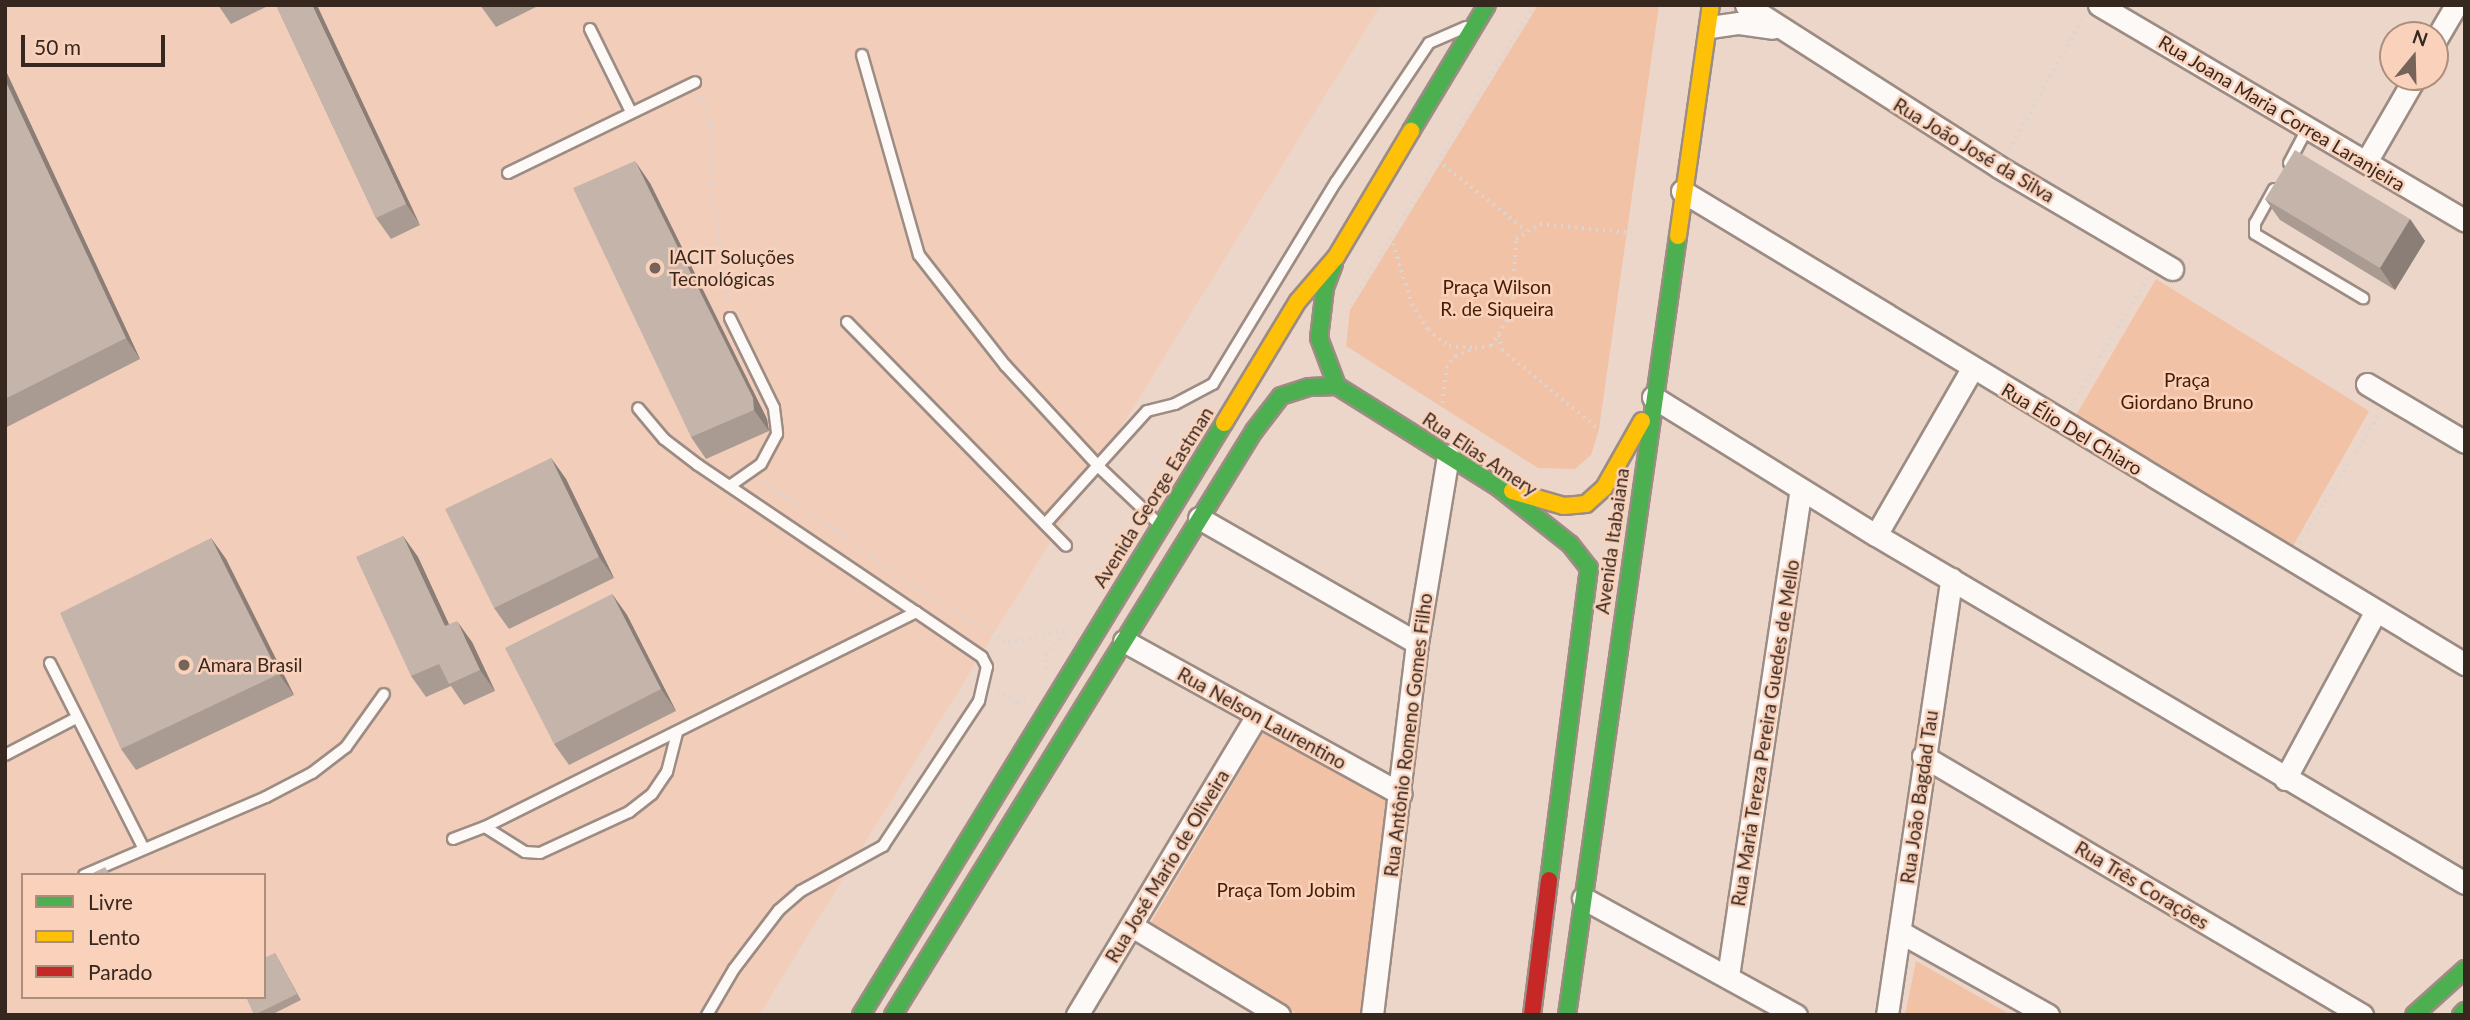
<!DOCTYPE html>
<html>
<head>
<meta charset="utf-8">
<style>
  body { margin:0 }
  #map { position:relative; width:2470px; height:1020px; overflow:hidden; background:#ecd6c9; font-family:Lato,sans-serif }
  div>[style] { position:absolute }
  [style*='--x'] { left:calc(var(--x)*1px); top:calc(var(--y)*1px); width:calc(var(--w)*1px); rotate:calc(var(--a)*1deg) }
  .built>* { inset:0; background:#f2ceba }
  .green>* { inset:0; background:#f2c2a6 }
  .path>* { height:3.5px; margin-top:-1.75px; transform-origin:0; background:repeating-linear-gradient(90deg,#dcd5d1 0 2px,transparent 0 7px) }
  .roads { filter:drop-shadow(2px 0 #9c8c83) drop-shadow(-2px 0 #9c8c83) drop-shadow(0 2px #9c8c83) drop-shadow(0 -2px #9c8c83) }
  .lane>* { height:10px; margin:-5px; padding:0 5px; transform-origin:5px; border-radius:5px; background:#fcf9f7 }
  .street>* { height:21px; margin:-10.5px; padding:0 10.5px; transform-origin:10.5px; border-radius:10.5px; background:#fcf9f7 }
  .fast>* { height:16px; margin:-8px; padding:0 8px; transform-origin:8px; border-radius:8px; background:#4caf50 }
  .slow>* { height:16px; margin:-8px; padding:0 8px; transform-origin:8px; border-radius:8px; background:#ffc107 }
  .jam>* { height:16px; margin:-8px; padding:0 8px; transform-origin:8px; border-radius:8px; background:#c62828 }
  .wall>* { inset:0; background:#a99b92 }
  .shaded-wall>* { inset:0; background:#8a7e77 }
  .building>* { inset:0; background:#c5b4aa }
  .dots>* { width:19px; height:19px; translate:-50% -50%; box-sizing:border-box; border:4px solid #fad2bb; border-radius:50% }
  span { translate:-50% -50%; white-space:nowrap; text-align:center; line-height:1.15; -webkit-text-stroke:5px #fad2bb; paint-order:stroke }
  .street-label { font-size:19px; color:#36271f }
  .poi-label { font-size:19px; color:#36271f }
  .left { translate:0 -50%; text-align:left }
  .park-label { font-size:19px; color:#471b00 }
  .frame { position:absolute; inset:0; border:7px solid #36271f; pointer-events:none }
  .legend { position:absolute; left:21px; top:873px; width:245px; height:126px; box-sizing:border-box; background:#fad2bb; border:2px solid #ac8e7d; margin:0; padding:9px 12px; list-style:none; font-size:21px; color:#36271f }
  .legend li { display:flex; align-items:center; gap:14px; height:35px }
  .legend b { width:35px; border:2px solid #ac8e7d }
  .north { position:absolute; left:2379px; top:21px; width:70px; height:70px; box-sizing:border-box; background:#fad2bb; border:2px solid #ac8e7d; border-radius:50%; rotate:19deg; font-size:19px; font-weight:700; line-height:28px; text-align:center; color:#36271f }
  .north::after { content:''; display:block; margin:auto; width:24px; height:32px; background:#76645a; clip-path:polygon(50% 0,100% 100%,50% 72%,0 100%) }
  .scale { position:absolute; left:21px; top:35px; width:144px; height:32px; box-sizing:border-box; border:4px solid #36271f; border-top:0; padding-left:9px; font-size:21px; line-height:24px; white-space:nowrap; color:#36271f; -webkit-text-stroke:5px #fad2bb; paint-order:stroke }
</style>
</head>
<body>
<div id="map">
  <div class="built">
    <div style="clip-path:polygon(evenodd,5px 5px,1381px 5px,759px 1015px,5px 1015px,5px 5px,23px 875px,264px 875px,264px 997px,23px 997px,23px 875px)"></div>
  </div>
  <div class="green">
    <div style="clip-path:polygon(1538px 5px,1659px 5px,1599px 429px,1591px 455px,1575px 469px,1538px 468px,1346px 346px,1350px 310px)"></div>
    <div style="clip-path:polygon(2156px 279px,2369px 411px,2293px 546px,2075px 417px)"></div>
    <div style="clip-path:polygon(1266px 728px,1397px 803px,1368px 1015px,1299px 1015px,1150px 924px)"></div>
    <div style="clip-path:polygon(1916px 961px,2011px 1015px,1905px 1015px)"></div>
  </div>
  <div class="path">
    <div style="--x:700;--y:96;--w:31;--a:69"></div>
    <div style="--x:711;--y:125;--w:59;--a:90"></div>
    <div style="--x:711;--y:184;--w:122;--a:81.5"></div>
    <div style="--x:2009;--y:150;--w:154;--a:-60.8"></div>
    <div style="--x:1438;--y:161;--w:113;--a:38.2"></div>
    <div style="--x:1391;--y:237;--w:70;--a:72.6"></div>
    <div style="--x:1412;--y:304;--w:31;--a:58"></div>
    <div style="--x:1428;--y:330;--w:26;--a:37"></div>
    <div style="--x:1449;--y:346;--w:26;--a:4"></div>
    <div style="--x:1475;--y:348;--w:16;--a:-7"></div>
    <div style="--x:1491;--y:346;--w:39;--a:-59"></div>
    <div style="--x:1511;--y:313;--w:74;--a:-86.1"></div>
    <div style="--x:1516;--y:239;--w:28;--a:-32"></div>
    <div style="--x:1540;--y:224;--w:93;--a:5.5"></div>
    <div style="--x:1349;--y:305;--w:352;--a:-58.3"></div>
    <div style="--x:1499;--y:335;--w:15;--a:79"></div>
    <div style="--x:1502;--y:350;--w:125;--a:39.2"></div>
    <div style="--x:1442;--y:403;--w:35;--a:-83"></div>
    <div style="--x:1446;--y:368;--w:15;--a:-53"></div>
    <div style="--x:1455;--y:356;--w:19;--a:-21"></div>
    <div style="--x:2071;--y:406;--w:150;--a:-59.2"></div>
    <div style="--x:763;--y:481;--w:211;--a:34.6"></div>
    <div style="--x:937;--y:601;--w:82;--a:30.6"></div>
    <div style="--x:1008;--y:643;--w:63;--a:-11.8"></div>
    <div style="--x:2299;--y:543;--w:153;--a:-58.1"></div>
    <div style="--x:1046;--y:669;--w:14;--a:-94"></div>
    <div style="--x:1045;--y:655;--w:29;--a:-46"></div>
    <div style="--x:997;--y:691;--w:23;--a:29"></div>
    <div style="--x:1017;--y:702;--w:8;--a:-7"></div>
  </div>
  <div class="roads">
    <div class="lane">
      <div style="--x:590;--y:29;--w:93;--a:63.7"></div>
      <div style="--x:862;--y:55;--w:208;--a:74.1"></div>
      <div style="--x:919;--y:255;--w:140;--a:52"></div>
      <div style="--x:1005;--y:365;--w:140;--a:47.3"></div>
      <div style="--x:1100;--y:468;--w:80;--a:43.5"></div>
      <div style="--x:2289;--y:163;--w:40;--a:-62"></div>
      <div style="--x:508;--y:173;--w:208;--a:-25.9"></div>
      <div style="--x:2274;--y:189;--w:39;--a:119"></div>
      <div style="--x:2255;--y:223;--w:11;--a:90"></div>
      <div style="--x:2255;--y:234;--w:126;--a:30.7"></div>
      <div style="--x:730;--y:318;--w:100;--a:63.9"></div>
      <div style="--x:774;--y:408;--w:26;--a:83"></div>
      <div style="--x:777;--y:434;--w:34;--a:118"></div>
      <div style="--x:761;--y:464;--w:37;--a:145"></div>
      <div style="--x:847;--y:322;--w:313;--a:45.6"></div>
      <div style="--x:1045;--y:524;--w:152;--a:-47.9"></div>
      <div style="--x:1147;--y:411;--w:29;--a:-14"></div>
      <div style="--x:1175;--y:404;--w:43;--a:-27.8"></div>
      <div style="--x:1213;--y:384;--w:237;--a:-58.7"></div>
      <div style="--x:1336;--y:182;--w:167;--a:-56.2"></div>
      <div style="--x:1429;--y:43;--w:40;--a:-23.4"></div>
      <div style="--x:50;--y:663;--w:206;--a:63.2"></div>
      <div style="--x:5;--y:755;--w:80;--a:-27.5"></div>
      <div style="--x:485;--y:827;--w:47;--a:32"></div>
      <div style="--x:525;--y:852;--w:15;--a:4"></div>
      <div style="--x:540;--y:853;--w:98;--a:-24.7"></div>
      <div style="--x:629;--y:812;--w:29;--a:-38"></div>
      <div style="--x:652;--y:794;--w:27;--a:-56"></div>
      <div style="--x:667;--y:772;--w:40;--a:-75.6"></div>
      <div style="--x:453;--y:839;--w:34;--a:-21"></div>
      <div style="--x:485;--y:827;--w:482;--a:-26.5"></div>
      <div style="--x:916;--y:612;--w:263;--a:-146"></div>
      <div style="--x:698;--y:465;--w:43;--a:-142.6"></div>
      <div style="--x:664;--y:439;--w:40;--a:-130"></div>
      <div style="--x:84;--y:875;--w:198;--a:-23.2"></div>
      <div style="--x:266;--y:797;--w:52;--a:-27.6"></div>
      <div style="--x:312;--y:773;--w:43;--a:-37.4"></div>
      <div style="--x:346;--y:747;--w:65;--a:-54.4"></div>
      <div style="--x:707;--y:1015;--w:53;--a:-59.6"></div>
      <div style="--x:734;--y:969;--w:74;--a:-52.7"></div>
      <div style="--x:779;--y:910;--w:29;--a:-41"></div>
      <div style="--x:801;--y:891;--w:94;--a:-28.8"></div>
      <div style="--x:883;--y:846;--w:174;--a:-56.5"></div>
      <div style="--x:979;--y:701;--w:35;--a:-77"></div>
      <div style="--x:987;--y:667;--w:11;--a:-117"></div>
      <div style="--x:982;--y:657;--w:80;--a:-145.7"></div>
    </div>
    <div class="street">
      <div style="--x:1746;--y:5;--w:300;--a:32.6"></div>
      <div style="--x:1999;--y:167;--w:201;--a:30.5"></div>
      <div style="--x:2099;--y:5;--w:425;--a:30.5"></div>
      <div style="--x:1710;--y:27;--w:29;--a:-8"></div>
      <div style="--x:1739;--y:23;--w:34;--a:8"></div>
      <div style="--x:2435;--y:41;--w:42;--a:-59.7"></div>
      <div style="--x:2366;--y:162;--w:98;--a:-60"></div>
      <div style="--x:1682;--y:191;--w:915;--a:31.14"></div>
      <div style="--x:2367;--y:384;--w:114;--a:30.6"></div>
      <div style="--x:1653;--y:397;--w:262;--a:31.8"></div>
      <div style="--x:1876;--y:535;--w:684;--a:30.58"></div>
      <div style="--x:1199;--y:518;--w:251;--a:29.8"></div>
      <div style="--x:1876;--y:535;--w:192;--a:-60"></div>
      <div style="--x:1124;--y:641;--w:316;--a:28.9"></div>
      <div style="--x:1923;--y:756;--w:510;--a:30.54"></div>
      <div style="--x:2285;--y:779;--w:191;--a:-61.6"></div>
      <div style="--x:1583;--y:898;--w:243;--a:28.8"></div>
      <div style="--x:1132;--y:926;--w:172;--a:31.2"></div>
      <div style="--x:1900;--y:932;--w:170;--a:29.3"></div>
      <div style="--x:1728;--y:976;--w:491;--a:-81.5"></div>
      <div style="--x:1077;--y:1015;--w:349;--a:-59"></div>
      <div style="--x:1372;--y:1015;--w:375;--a:-83.1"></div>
      <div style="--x:1417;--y:643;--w:190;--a:-80.6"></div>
      <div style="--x:1887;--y:1015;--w:441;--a:-81.6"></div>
    </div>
    <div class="fast">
      <div style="--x:1411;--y:131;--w:147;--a:-58.9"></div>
      <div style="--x:1334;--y:264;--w:26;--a:111"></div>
      <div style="--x:1325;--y:288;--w:50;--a:96.8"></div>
      <div style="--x:1319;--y:338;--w:51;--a:69.4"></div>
      <div style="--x:1337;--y:386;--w:190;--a:32.1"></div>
      <div style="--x:1498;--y:487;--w:92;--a:38.4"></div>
      <div style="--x:1570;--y:544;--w:31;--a:52"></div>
      <div style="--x:1589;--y:568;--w:315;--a:97.3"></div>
      <div style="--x:861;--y:1015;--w:694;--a:-58.48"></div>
      <div style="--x:893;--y:1015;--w:687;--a:-58.28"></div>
      <div style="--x:1254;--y:431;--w:44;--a:-52.4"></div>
      <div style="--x:1281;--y:396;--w:29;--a:-18"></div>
      <div style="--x:1309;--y:387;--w:28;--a:-2"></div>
      <div style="--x:1567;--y:1015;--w:787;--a:-81.89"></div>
      <div style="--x:2414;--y:1015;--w:69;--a:-42"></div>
      <div style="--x:2461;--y:1015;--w:6;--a:-45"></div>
    </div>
    <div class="slow">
      <div style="--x:1678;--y:236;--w:233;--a:-81.9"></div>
      <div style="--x:1224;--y:423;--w:143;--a:-58.8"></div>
      <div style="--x:1298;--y:301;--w:58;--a:-49.2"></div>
      <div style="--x:1336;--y:257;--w:147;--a:-59.2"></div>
      <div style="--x:1512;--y:491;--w:54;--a:16.1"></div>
      <div style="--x:1564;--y:506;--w:22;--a:-5"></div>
      <div style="--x:1586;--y:504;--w:24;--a:-42"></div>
      <div style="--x:1604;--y:488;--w:77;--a:-60.4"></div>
    </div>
    <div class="jam">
      <div style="--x:1532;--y:1015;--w:136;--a:-82.8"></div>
    </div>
  </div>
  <div class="wall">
    <div style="clip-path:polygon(218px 5px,270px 5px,231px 24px)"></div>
    <div style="clip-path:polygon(276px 5px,420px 225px,391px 239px,376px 218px)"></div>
    <div style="clip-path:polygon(480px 5px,540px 5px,496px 27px)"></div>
    <div style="clip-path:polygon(5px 69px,140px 359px,5px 428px)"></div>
    <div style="clip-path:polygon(650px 183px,767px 419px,769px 431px,706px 459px,691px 437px)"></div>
    <div style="clip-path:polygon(2265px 199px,2410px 219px,2425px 241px,2395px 290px,2280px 220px)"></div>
    <div style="clip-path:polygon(551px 458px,566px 479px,614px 578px,509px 629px,494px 608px)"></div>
    <div style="clip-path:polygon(403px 536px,418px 557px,449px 625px,472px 642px,495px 691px,464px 705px,451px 686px,426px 697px,411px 676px)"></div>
    <div style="clip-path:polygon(211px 538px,226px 559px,294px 695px,136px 770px,121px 749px)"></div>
    <div style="clip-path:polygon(612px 594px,627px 615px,676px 711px,569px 765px,554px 744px)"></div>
    <div style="clip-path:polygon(275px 953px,301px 1000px,271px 1015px,254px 1015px)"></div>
  </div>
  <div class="shaded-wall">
    <div style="clip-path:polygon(312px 5px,317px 5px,420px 225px,406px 204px)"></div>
    <div style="clip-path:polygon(5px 69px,140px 359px,126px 338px,5px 80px)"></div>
    <div style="clip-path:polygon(635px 161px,650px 183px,767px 419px,769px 431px,754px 410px)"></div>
    <div style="clip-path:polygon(2410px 219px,2425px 241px,2395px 290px,2380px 268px)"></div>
    <div style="clip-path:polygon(551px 458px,566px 479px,614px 578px,599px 557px)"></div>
    <div style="clip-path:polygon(403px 536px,418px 557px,460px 648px,445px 626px)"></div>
    <div style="clip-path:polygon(211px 538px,226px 559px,294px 695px,279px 674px)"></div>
    <div style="clip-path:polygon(612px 594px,627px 615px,676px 711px,661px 689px)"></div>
    <div style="clip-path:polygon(457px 621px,472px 642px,495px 691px,480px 670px)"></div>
  </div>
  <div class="building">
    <div style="clip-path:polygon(276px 5px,312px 5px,406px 204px,376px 218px)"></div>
    <div style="clip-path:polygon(5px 80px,126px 338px,5px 399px)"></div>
    <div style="clip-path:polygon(2295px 150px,2410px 219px,2380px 268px,2265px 199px)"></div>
    <div style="clip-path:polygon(635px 161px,753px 398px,754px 410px,691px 437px,573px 188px)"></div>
    <div style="clip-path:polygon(551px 458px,599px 557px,494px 608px,445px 509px)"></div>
    <div style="clip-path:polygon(403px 536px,445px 626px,457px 621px,480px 670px,449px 684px,439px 664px,411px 676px,356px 557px)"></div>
    <div style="clip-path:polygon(211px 538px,279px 674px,121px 749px,60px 613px)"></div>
    <div style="clip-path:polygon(612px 594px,661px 689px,554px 744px,505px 648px)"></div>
    <div style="clip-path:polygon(105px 867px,110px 875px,89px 875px)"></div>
    <div style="clip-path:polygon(275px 953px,297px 994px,254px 1015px,246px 997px,264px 997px,264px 958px)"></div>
  </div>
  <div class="dots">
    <div style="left:655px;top:268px;background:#76645a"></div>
    <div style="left:184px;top:665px;background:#76645a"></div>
  </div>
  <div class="street-label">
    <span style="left:2282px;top:113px;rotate:31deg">Rua Joana Maria Correa Laranjeira</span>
    <span style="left:1974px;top:150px;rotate:31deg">Rua João José da Silva</span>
    <span style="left:2072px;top:429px;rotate:31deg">Rua Élio Del Chiaro</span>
    <span style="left:1480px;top:454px;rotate:34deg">Rua Elias Amery</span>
    <span style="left:1153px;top:497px;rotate:-58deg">Avenida George Eastman</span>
    <span style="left:1612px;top:541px;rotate:-82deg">Avenida Itabaiana</span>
    <span style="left:1262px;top:718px;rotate:29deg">Rua Nelson Laurentino</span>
    <span style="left:1765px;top:733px;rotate:-81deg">Rua Maria Tereza Pereira Guedes de Mello</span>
    <span style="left:1408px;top:735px;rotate:-83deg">Rua Antônio Romeno Gomes Filho</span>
    <span style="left:1919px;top:797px;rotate:-82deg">Rua João Bagdad Tau</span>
    <span style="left:1167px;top:866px;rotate:-59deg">Rua José Mario de Oliveira</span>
    <span style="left:2142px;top:885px;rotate:31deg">Rua Três Corações</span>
  </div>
  <div class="poi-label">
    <span class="left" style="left:669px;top:268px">IACIT Soluções<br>Tecnológicas</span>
    <span class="left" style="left:198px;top:665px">Amara Brasil</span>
  </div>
  <div class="park-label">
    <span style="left:1497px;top:298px">Praça Wilson<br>R. de Siqueira</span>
    <span style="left:2187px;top:391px">Praça<br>Giordano Bruno</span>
    <span style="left:1286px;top:890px">Praça Tom Jobim</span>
  </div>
  <div class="frame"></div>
  <ul class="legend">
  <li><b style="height:9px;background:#4caf50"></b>Livre</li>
  <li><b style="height:9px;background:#ffc107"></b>Lento</li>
  <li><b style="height:9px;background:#c62828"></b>Parado</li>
  </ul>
  <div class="north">N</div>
  <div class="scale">50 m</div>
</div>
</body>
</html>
